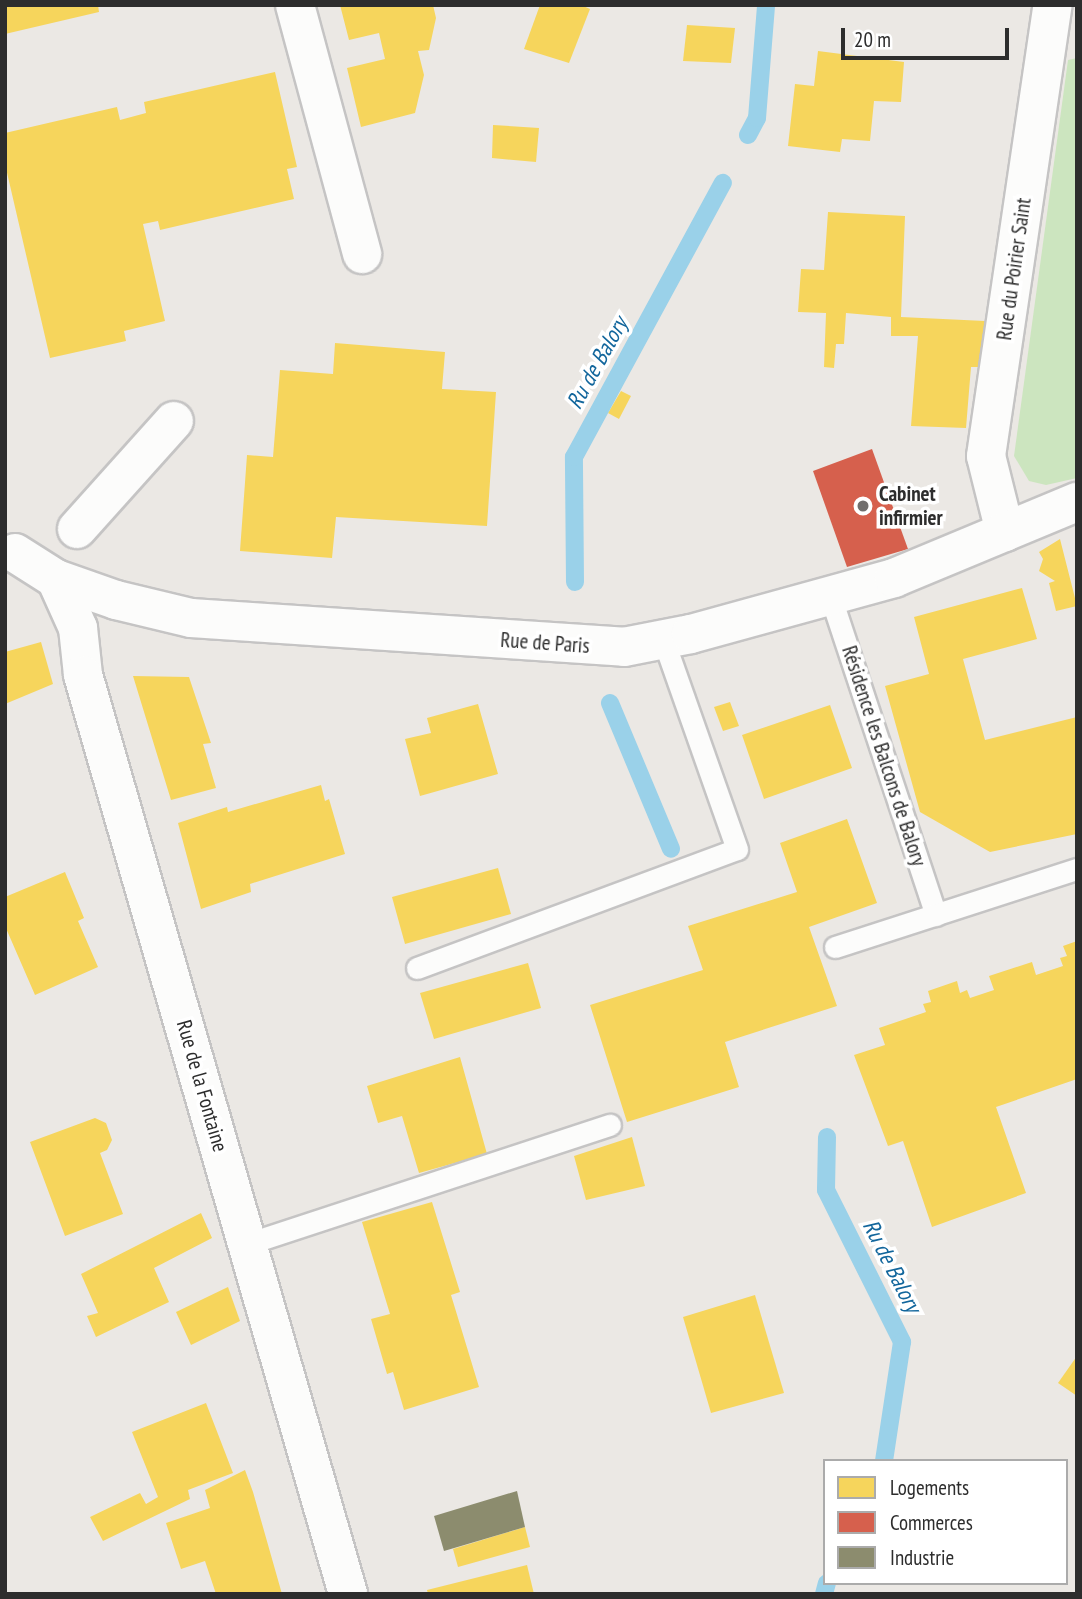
<!DOCTYPE html>
<html>
<head>
<meta charset="utf-8">
<style>
  body { margin:0 }
  #map { position:relative; width:1082px; height:1599px; overflow:hidden; background:#ebe8e4; font-family:"PT Sans Narrow",sans-serif }
  div>[style] { position:absolute }
  [style*='--x'] { left:calc(var(--x)*1px); top:calc(var(--y)*1px); width:calc(var(--w)*1px); rotate:calc(var(--a)*1deg) }
  .green>* { inset:0; background:#cce5bf }
  .homes>* { inset:0; background:#f6d55c }
  .shops>* { inset:0; background:#d6604d }
  .industry>* { inset:0; background:#8c8c6e }
  .stream>* { height:18px; margin:-9px; padding:0 9px; transform-origin:9px; border-radius:9px; background:#9ad1e9 }
  .roads { filter:drop-shadow(2px 0 #c5c4c4) drop-shadow(-2px 0 #c5c4c4) drop-shadow(0 2px #c5c4c4) drop-shadow(0 -2px #c5c4c4) }
  .lane>* { height:21px; margin:-10.5px; padding:0 10.5px; transform-origin:10.5px; border-radius:10.5px; background:#fcfcfb }
  .street>* { height:38px; margin:-19px; padding:0 19px; transform-origin:19px; border-radius:19px; background:#fcfcfb }
  .dots>* { width:19px; height:19px; translate:-50% -50%; box-sizing:border-box; border:4px solid #fff; border-radius:50% }
  span { translate:-50% -50%; white-space:nowrap; text-align:center; line-height:1.15; -webkit-text-stroke:7px #fff; paint-order:stroke }
  .street-label { font-size:21px; color:#2d2d2d }
  .poi-label { font-size:21px; color:#2d2d2d; font-weight:700 }
  .left { translate:0 -50%; text-align:left }
  .water-label { font-size:23px; color:#12669c; font-style:italic }
  .frame { position:absolute; inset:0; border:7px solid #2d2d2d; pointer-events:none }
  .legend { position:absolute; left:823px; top:1459px; width:245px; height:126px; box-sizing:border-box; background:#fff; border:2px solid #ababab; margin:0; padding:9px 12px; list-style:none; font-size:21px; color:#2d2d2d }
  .legend li { display:flex; align-items:center; gap:14px; height:35px }
  .legend b { width:35px; border:2px solid #ababab }
  .scale { position:absolute; left:841px; top:28px; width:168px; height:32px; box-sizing:border-box; border:4px solid #2d2d2d; border-top:0; padding-left:9px; font-size:21px; line-height:24px; white-space:nowrap; color:#2d2d2d; -webkit-text-stroke:5px #fff; paint-order:stroke }
</style>
</head>
<body>
<div id="map">
  <div class="green">
    <div style="clip-path:polygon(1077px 58px,1077px 478px,1046px 485px,1029px 481px,1014px 456px,1068px 60px)"></div>
  </div>
  <div class="homes">
    <div style="clip-path:polygon(5px 5px,98px 5px,99px 12px,5px 34px)"></div>
    <div style="clip-path:polygon(340px 5px,433px 5px,436px 18px,429px 50px,418px 51px,424px 75px,415px 113px,361px 127px,347px 68px,385px 59px,379px 33px,349px 40px)"></div>
    <div style="clip-path:polygon(540px 5px,581px 5px,590px 9px,569px 63px,524px 49px)"></div>
    <div style="clip-path:polygon(687px 25px,735px 28px,731px 63px,683px 61px)"></div>
    <div style="clip-path:polygon(818px 51px,904px 62px,901px 102px,874px 101px,870px 141px,842px 139px,840px 152px,788px 146px,795px 84px,814px 86px)"></div>
    <div style="clip-path:polygon(275px 72px,297px 167px,287px 169px,294px 199px,160px 230px,158px 221px,143px 224px,165px 321px,124px 331px,126px 341px,50px 358px,5px 164px,5px 133px,117px 107px,120px 120px,146px 113px,144px 102px)"></div>
    <div style="clip-path:polygon(493px 125px,539px 128px,536px 162px,492px 158px)"></div>
    <div style="clip-path:polygon(828px 212px,905px 216px,901px 317px,985px 321px,980px 367px,971px 367px,966px 428px,911px 426px,918px 336px,891px 336px,891px 317px,846px 313px,844px 344px,836px 344px,834px 368px,824px 367px,826px 313px,798px 312px,801px 269px,824px 270px)"></div>
    <div style="clip-path:polygon(335px 343px,445px 352px,442px 389px,496px 392px,487px 526px,336px 517px,332px 558px,240px 551px,247px 455px,273px 457px,280px 370px,333px 374px)"></div>
    <div style="clip-path:polygon(621px 391px,631px 396px,619px 419px,608px 413px)"></div>
    <div style="clip-path:polygon(1060px 539px,1077px 606px,1056px 611px,1049px 583px,1055px 581px,1039px 571px,1043px 559px,1039px 552px)"></div>
    <div style="clip-path:polygon(1022px 588px,1037px 639px,963px 659px,985px 740px,1077px 717px,1077px 834px,990px 852px,920px 812px,885px 686px,929px 674px,914px 617px)"></div>
    <div style="clip-path:polygon(41px 642px,53px 684px,5px 704px,5px 652px)"></div>
    <div style="clip-path:polygon(133px 676px,189px 677px,211px 743px,203px 744px,216px 788px,171px 800px)"></div>
    <div style="clip-path:polygon(730px 702px,739px 726px,723px 731px,714px 707px)"></div>
    <div style="clip-path:polygon(478px 704px,498px 774px,420px 796px,405px 739px,431px 733px,427px 718px)"></div>
    <div style="clip-path:polygon(830px 705px,852px 768px,764px 799px,742px 735px)"></div>
    <div style="clip-path:polygon(321px 785px,325px 801px,329px 799px,345px 854px,250px 884px,251px 892px,201px 909px,178px 823px,227px 807px,228px 812px)"></div>
    <div style="clip-path:polygon(847px 819px,877px 903px,809px 927px,837px 1006px,725px 1042px,739px 1087px,627px 1122px,590px 1005px,703px 970px,688px 926px,797px 892px,780px 843px)"></div>
    <div style="clip-path:polygon(498px 868px,511px 914px,405px 944px,392px 897px)"></div>
    <div style="clip-path:polygon(65px 872px,84px 918px,78px 921px,98px 967px,35px 995px,5px 926px,5px 897px)"></div>
    <div style="clip-path:polygon(1077px 941px,1077px 1079px,996px 1107px,1026px 1193px,932px 1227px,903px 1141px,888px 1146px,854px 1055px,885px 1045px,879px 1028px,926px 1012px,923px 1004px,931px 1002px,928px 991px,957px 981px,960px 993px,967px 990px,970px 998px,994px 990px,989px 976px,1032px 962px,1036px 975px,1063px 966px,1060px 958px,1067px 956px,1063px 946px)"></div>
    <div style="clip-path:polygon(528px 963px,541px 1008px,434px 1039px,420px 993px)"></div>
    <div style="clip-path:polygon(460px 1057px,487px 1154px,419px 1173px,402px 1116px,378px 1123px,367px 1086px)"></div>
    <div style="clip-path:polygon(95px 1118px,106px 1123px,112px 1140px,107px 1150px,100px 1153px,123px 1214px,65px 1236px,30px 1142px)"></div>
    <div style="clip-path:polygon(632px 1137px,645px 1186px,586px 1200px,574px 1156px)"></div>
    <div style="clip-path:polygon(432px 1202px,460px 1292px,451px 1295px,479px 1387px,404px 1410px,393px 1372px,387px 1374px,371px 1319px,390px 1314px,362px 1222px)"></div>
    <div style="clip-path:polygon(201px 1213px,212px 1238px,154px 1268px,169px 1302px,96px 1337px,87px 1316px,98px 1313px,81px 1274px)"></div>
    <div style="clip-path:polygon(228px 1287px,240px 1321px,191px 1345px,176px 1312px)"></div>
    <div style="clip-path:polygon(755px 1295px,784px 1393px,711px 1413px,683px 1317px)"></div>
    <div style="clip-path:polygon(1077px 1356px,1077px 1396px,1058px 1383px)"></div>
    <div style="clip-path:polygon(206px 1403px,233px 1473px,188px 1490px,190px 1499px,103px 1541px,90px 1517px,140px 1493px,146px 1504px,158px 1497px,132px 1432px)"></div>
    <div style="clip-path:polygon(245px 1470px,253px 1492px,282px 1594px,216px 1594px,205px 1561px,181px 1569px,166px 1523px,210px 1508px,205px 1490px)"></div>
    <div style="clip-path:polygon(525px 1527px,530px 1547px,458px 1567px,453px 1549px)"></div>
    <div style="clip-path:polygon(527px 1565px,534px 1594px,428px 1594px,427px 1590px)"></div>
  </div>
  <div class="shops">
    <div style="clip-path:polygon(872px 449px,908px 549px,847px 567px,813px 471px)"></div>
  </div>
  <div class="industry">
    <div style="clip-path:polygon(517px 1491px,525px 1527px,444px 1551px,434px 1516px)"></div>
  </div>
  <div class="stream">
    <div style="--x:748;--y:135;--w:19;--a:-62"></div>
    <div style="--x:757;--y:118;--w:113;--a:-85.4"></div>
    <div style="--x:575;--y:582;--w:125;--a:-90.5"></div>
    <div style="--x:574;--y:457;--w:312;--a:-61.5"></div>
    <div style="--x:610;--y:703;--w:158;--a:67.3"></div>
    <div style="--x:827;--y:1137;--w:53;--a:91.1"></div>
    <div style="--x:826;--y:1190;--w:170;--a:63.4"></div>
    <div style="--x:902;--y:1342;--w:120;--a:98.6"></div>
    <div style="--x:824;--y:1594;--w:11;--a:-75"></div>
  </div>
  <div class="roads">
    <div class="lane">
      <div style="--x:831;--y:598;--w:334;--a:71.7"></div>
      <div style="--x:835;--y:947;--w:254;--a:-17.9"></div>
      <div style="--x:417;--y:968;--w:341;--a:-20.4"></div>
      <div style="--x:737;--y:849;--w:223;--a:-109.4"></div>
      <div style="--x:247;--y:1244;--w:382;--a:-18.2"></div>
    </div>
    <div class="street">
      <div style="--x:295;--y:5;--w:258;--a:74.9"></div>
      <div style="--x:77;--y:529;--w:145;--a:-48.1"></div>
      <div style="--x:1005;--y:532;--w:78;--a:-104"></div>
      <div style="--x:986;--y:456;--w:456;--a:-81.6"></div>
      <div style="--x:15;--y:553;--w:49;--a:32.4"></div>
      <div style="--x:56;--y:579;--w:64;--a:19.3"></div>
      <div style="--x:116;--y:600;--w:77;--a:13.5"></div>
      <div style="--x:191;--y:618;--w:434;--a:3.8"></div>
      <div style="--x:624;--y:647;--w:68;--a:-11"></div>
      <div style="--x:691;--y:634;--w:211;--a:-15.4"></div>
      <div style="--x:894;--y:578;--w:198;--a:-22.6"></div>
      <div style="--x:56;--y:579;--w:54;--a:65.8"></div>
      <div style="--x:78;--y:628;--w:47;--a:83.9"></div>
      <div style="--x:83;--y:675;--w:956;--a:73.91"></div>
    </div>
  </div>
  <div class="dots">
    <div style="left:863px;top:506px;background:#706e6d"></div>
  </div>
  <div class="street-label">
    <span style="left:1014px;top:269px;rotate:-82deg">Rue du Poirier Saint</span>
    <span style="left:545px;top:643px;rotate:4deg">Rue de Paris</span>
    <span style="left:884px;top:756px;rotate:72deg">Résidence les Balcons de Balory</span>
    <span style="left:202px;top:1086px;rotate:74deg">Rue de la Fontaine</span>
  </div>
  <div class="poi-label">
    <span class="left" style="left:879px;top:506px">Cabinet<br>infirmier</span>
  </div>
  <div class="water-label">
    <span style="left:597px;top:363px;rotate:-61deg">Ru de Balory</span>
    <span style="left:892px;top:1266px;rotate:63deg">Ru de Balory</span>
  </div>
  <div class="frame"></div>
  <ul class="legend">
  <li><b style="height:19px;background:#f6d55c"></b>Logements</li>
  <li><b style="height:19px;background:#d6604d"></b>Commerces</li>
  <li><b style="height:19px;background:#8c8c6e"></b>Industrie</li>
  </ul>
  <div class="scale">20 m</div>
</div>
</body>
</html>
